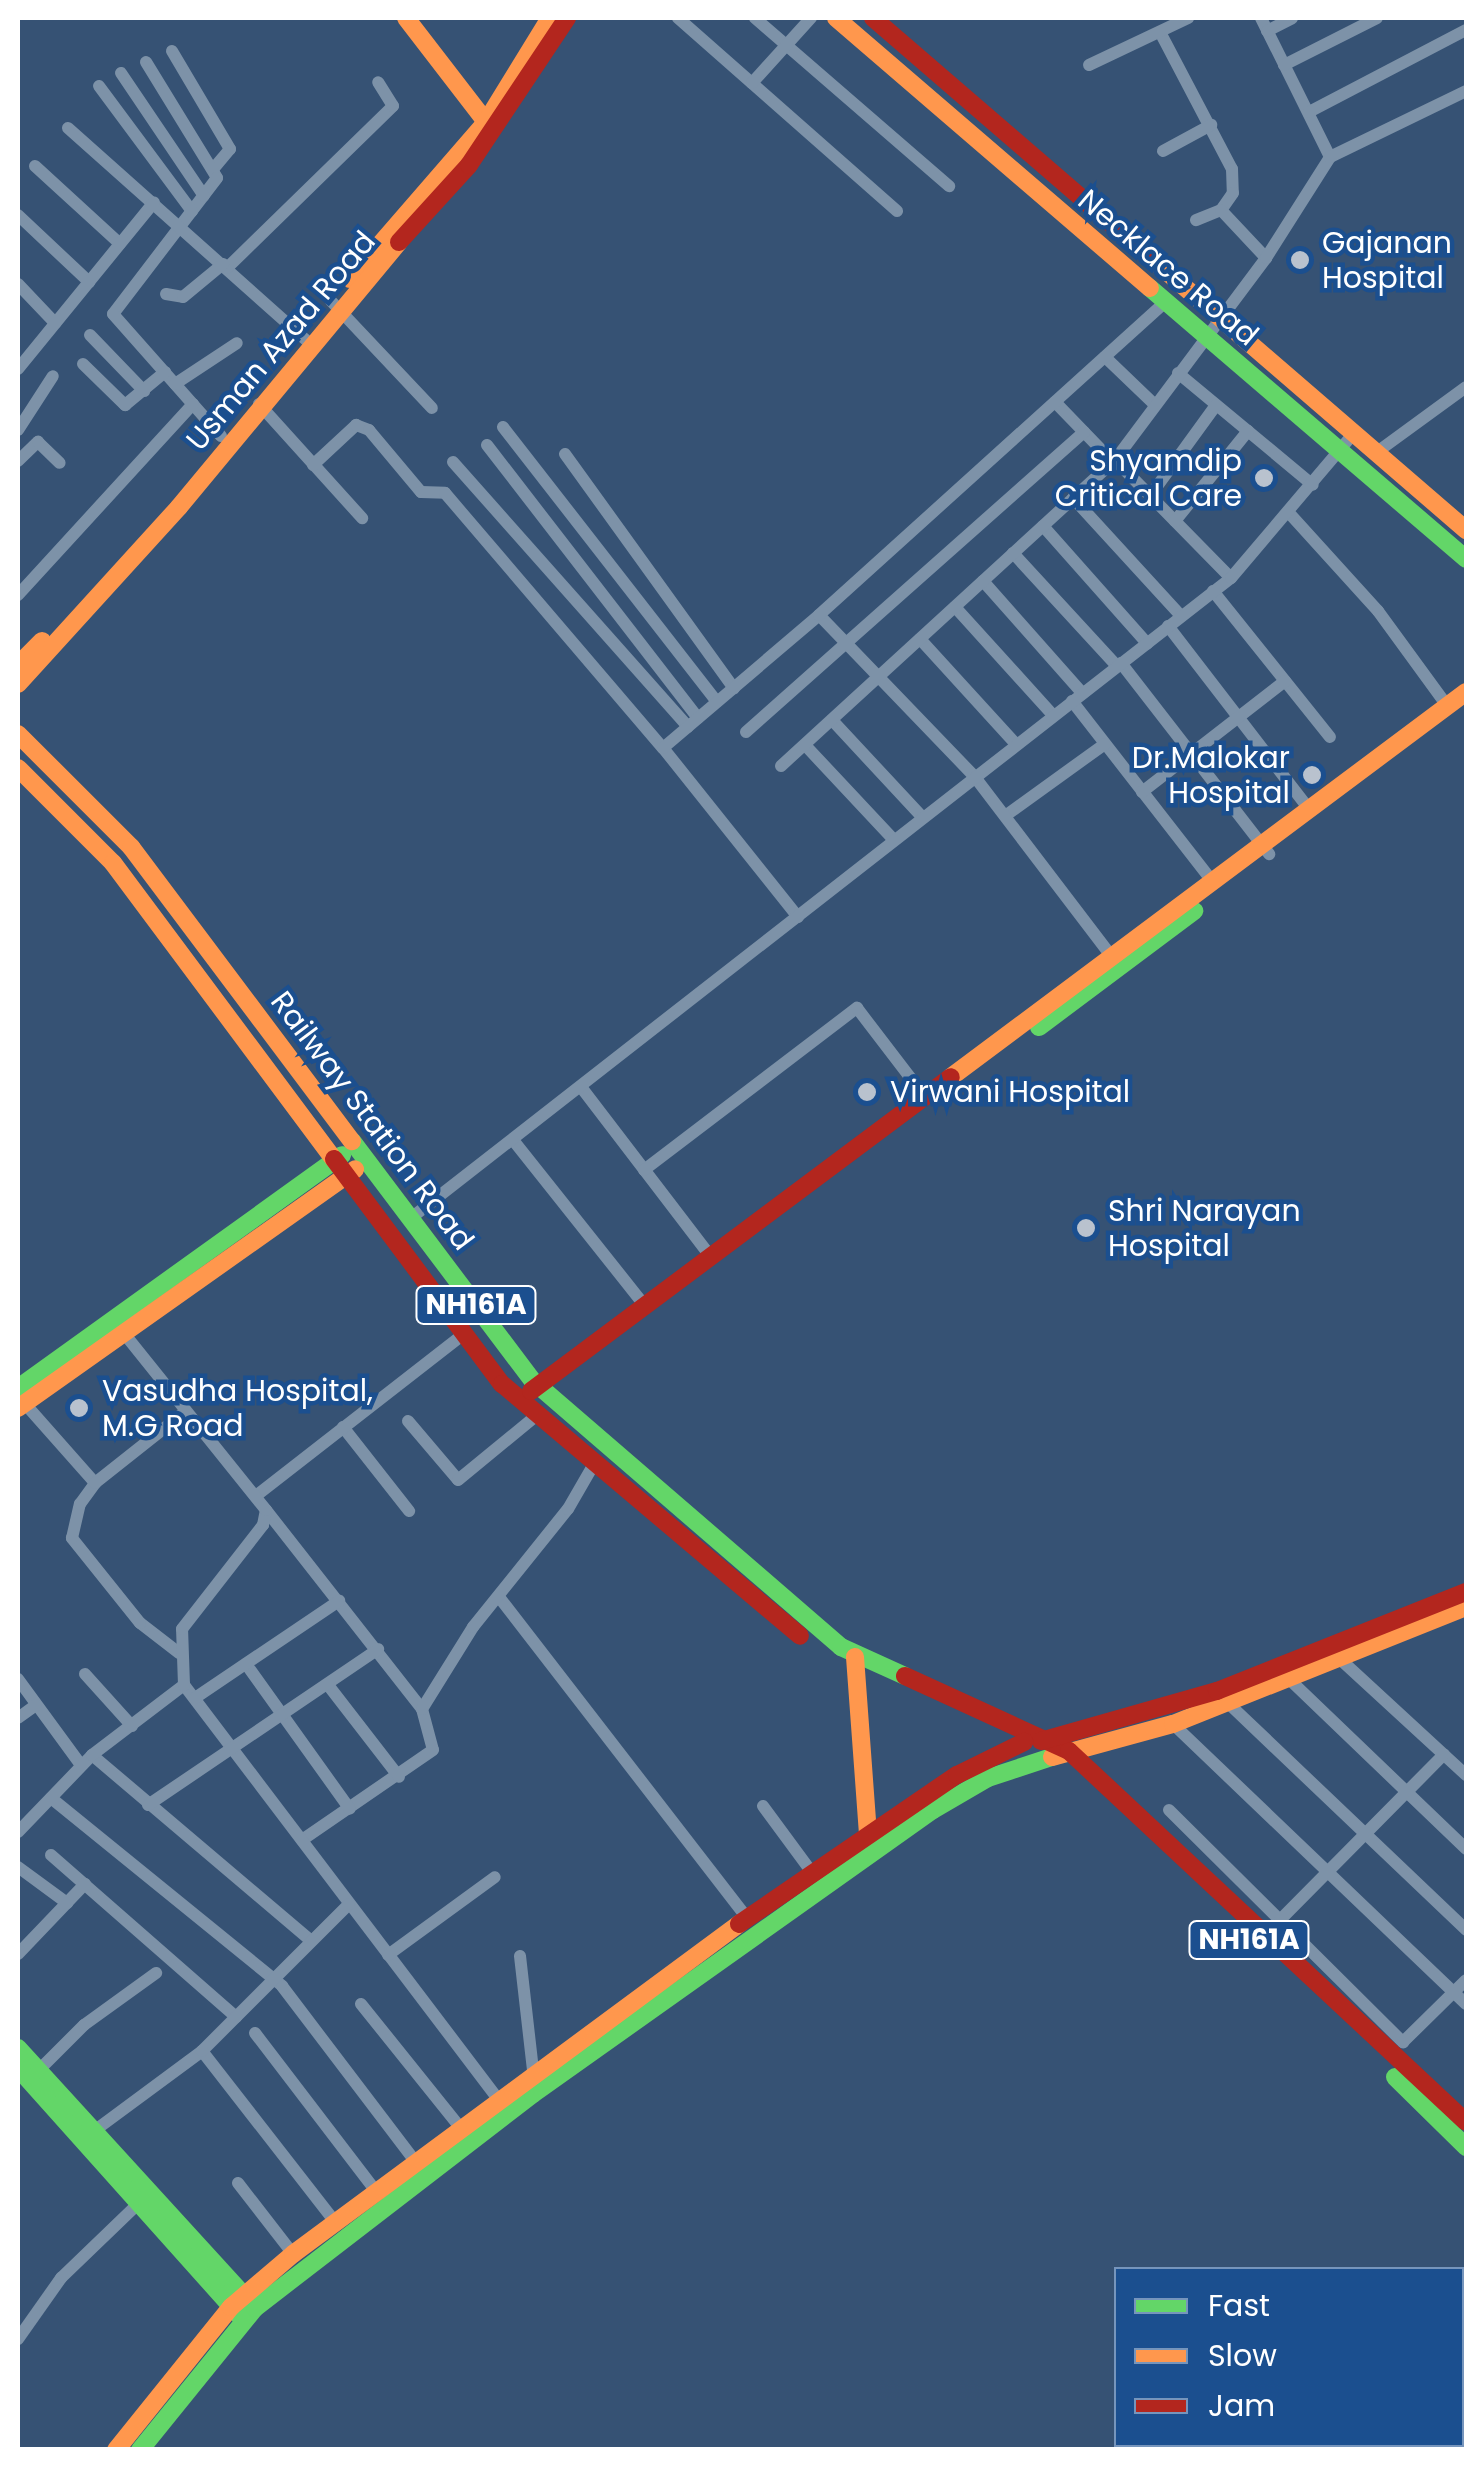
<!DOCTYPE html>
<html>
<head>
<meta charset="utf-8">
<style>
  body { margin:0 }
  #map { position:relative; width:1484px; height:2467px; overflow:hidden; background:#365274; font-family:Poppins,sans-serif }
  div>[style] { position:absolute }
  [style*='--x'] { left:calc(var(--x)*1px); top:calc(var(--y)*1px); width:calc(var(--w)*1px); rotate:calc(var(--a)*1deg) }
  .street>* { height:12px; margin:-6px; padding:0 6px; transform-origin:6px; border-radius:6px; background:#7d92a8 }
  .fast>* { height:18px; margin:-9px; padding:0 9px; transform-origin:9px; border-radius:9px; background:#63d668 }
  .slow>* { height:18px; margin:-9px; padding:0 9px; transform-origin:9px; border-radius:9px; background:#ff974d }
  .jam>* { height:18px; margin:-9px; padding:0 9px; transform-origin:9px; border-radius:9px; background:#b3261e }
  .dots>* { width:28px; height:28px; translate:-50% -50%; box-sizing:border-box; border:5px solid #1b4f8f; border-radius:50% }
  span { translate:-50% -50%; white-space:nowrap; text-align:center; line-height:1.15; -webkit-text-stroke:9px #1b4f8f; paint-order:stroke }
  .shield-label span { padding:2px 8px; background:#1b4f8f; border:2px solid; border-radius:8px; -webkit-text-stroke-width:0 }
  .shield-label { font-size:28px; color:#fff; font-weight:700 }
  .poi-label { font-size:30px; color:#fff }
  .left { translate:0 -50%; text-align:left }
  .right { translate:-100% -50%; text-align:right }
  .street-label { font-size:30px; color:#fff }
  .frame { position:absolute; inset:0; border:20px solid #fff; pointer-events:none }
  .legend { position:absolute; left:1114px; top:2267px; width:350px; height:180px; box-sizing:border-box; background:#1b4f8f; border:2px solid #7695bc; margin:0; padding:12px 18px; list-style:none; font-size:30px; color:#fff }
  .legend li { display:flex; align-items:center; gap:20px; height:50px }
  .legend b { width:50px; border:2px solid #7695bc }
</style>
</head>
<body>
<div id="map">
  <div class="street">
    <div style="--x:678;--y:18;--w:292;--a:41.4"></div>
    <div style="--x:755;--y:18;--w:257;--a:40.9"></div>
    <div style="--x:1261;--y:18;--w:155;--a:63.6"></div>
    <div style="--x:1267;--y:31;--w:28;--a:-27"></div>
    <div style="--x:1160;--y:32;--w:155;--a:62.3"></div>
    <div style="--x:1232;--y:169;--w:24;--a:88"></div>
    <div style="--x:1233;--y:193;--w:21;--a:125"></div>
    <div style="--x:1221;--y:210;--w:27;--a:158"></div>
    <div style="--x:172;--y:51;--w:114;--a:59.4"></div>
    <div style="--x:230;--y:149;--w:25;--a:130"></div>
    <div style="--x:146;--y:62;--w:136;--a:58.5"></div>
    <div style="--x:217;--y:178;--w:171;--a:127.4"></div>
    <div style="--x:113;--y:314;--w:163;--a:48.5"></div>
    <div style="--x:1089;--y:65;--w:110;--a:-25.4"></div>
    <div style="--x:1284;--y:65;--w:104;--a:-26.8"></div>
    <div style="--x:121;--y:73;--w:148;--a:56"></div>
    <div style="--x:752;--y:83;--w:88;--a:-47.8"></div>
    <div style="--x:99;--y:86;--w:156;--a:53.4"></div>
    <div style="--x:1309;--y:112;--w:177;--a:-27.6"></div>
    <div style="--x:68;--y:128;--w:323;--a:41.7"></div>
    <div style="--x:1163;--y:151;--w:55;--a:-28.4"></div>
    <div style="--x:35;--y:166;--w:115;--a:42.5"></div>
    <div style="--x:1221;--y:210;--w:66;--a:46.8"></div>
    <div style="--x:18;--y:215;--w:98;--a:43.3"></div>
    <div style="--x:227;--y:268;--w:232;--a:-44.3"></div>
    <div style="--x:393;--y:106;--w:28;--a:-122"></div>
    <div style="--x:18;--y:284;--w:54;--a:46.5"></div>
    <div style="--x:166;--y:294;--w:17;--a:10"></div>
    <div style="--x:183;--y:297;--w:52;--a:-39.5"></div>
    <div style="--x:331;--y:301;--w:147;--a:46.7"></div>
    <div style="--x:90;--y:335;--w:78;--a:46"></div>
    <div style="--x:1105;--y:357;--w:69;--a:43.8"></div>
    <div style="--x:83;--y:364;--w:59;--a:44.3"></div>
    <div style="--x:125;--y:405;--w:52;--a:-39.5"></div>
    <div style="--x:18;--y:369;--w:215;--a:-50.8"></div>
    <div style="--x:1178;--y:373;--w:175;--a:39.7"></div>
    <div style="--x:175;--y:384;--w:74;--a:-33.5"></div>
    <div style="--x:1055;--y:402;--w:83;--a:46"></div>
    <div style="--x:259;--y:404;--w:154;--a:47.9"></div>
    <div style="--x:503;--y:427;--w:348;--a:52.1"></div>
    <div style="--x:18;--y:430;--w:64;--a:-57.1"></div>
    <div style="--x:487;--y:445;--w:345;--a:52.3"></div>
    <div style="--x:1377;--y:452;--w:110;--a:-36.1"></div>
    <div style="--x:565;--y:454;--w:289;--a:54.2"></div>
    <div style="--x:1115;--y:460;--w:165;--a:45.5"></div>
    <div style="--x:18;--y:461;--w:28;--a:-44"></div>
    <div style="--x:38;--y:442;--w:30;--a:44"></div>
    <div style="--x:453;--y:462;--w:354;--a:48.4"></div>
    <div style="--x:313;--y:465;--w:59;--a:-42.9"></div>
    <div style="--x:356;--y:425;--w:14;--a:21"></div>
    <div style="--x:369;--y:430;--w:81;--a:50"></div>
    <div style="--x:421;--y:492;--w:24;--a:2"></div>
    <div style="--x:445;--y:493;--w:335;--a:49.5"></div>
    <div style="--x:1150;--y:496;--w:112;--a:-54"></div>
    <div style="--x:1073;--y:498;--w:160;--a:47.5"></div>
    <div style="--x:1290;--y:514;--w:131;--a:47.8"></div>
    <div style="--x:1378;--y:611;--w:119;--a:53.9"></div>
    <div style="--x:1175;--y:521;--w:116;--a:-51"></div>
    <div style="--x:1043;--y:526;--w:157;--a:48.4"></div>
    <div style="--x:1013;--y:553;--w:154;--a:47.4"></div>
    <div style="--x:983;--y:581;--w:149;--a:48.5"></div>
    <div style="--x:1213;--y:591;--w:187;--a:51.3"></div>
    <div style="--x:18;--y:595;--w:259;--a:-47.5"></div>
    <div style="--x:955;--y:607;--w:146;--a:47.8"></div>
    <div style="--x:1168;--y:626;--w:231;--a:52.4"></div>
    <div style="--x:920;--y:639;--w:142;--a:47.6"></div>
    <div style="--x:1121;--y:663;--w:242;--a:52.2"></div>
    <div style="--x:1072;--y:701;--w:229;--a:52.1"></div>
    <div style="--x:832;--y:720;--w:132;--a:47.1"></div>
    <div style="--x:746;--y:732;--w:452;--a:-41.6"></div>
    <div style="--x:805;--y:745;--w:130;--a:46.9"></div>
    <div style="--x:781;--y:766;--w:453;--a:-42.5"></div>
    <div style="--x:1115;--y:460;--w:252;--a:-53.2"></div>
    <div style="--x:1266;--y:258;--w:120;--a:-57.6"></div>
    <div style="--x:1330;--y:157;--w:151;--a:-25.9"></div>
    <div style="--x:1142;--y:792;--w:181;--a:-37.8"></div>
    <div style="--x:1005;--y:816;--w:123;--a:-35.8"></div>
    <div style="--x:798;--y:917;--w:216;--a:-128.6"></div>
    <div style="--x:663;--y:748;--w:205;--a:-40.4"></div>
    <div style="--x:1112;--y:957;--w:228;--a:-127.3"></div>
    <div style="--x:974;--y:776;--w:223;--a:-133.9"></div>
    <div style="--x:819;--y:615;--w:469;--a:-42.1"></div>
    <div style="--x:581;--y:1087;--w:214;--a:52.6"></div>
    <div style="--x:513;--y:1140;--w:212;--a:51.5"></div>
    <div style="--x:644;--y:1170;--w:268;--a:-37.3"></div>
    <div style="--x:857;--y:1008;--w:112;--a:52.6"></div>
    <div style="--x:411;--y:1218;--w:1040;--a:-37.97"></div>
    <div style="--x:1231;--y:578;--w:192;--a:-49.7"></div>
    <div style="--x:19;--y:1397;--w:115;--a:48.5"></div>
    <div style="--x:408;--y:1421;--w:77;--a:49.7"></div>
    <div style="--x:458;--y:1480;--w:101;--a:-39.4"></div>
    <div style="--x:343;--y:1427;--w:107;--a:51.8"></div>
    <div style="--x:257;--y:1495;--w:262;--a:-37.9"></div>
    <div style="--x:266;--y:1510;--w:253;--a:51.9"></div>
    <div style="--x:422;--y:1709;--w:42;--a:75"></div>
    <div style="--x:433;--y:1750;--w:159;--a:145.5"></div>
    <div style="--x:499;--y:1597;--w:406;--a:52.3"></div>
    <div style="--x:179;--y:1653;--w:49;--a:-142.4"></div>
    <div style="--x:140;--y:1623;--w:109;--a:-128.7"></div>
    <div style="--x:72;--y:1538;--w:35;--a:-77"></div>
    <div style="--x:80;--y:1504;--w:26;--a:-54"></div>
    <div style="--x:95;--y:1483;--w:116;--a:-38.4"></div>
    <div style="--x:1341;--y:1660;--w:170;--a:42.6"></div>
    <div style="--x:246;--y:1664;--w:178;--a:54.4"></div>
    <div style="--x:85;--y:1674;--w:70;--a:47.9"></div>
    <div style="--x:18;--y:1679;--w:107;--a:53.8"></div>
    <div style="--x:1290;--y:1680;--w:244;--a:43.8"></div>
    <div style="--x:184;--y:1685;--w:520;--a:52.82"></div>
    <div style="--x:328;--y:1685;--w:116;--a:52.3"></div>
    <div style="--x:195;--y:1698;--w:174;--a:-34"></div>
    <div style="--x:1228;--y:1703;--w:329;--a:43.6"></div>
    <div style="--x:422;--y:1709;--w:97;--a:-58.1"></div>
    <div style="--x:473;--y:1627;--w:151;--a:-51.2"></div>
    <div style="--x:568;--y:1509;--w:52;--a:-60"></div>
    <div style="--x:18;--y:1718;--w:22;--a:-36"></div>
    <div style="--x:1173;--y:1724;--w:405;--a:43.7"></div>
    <div style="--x:92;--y:1755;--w:287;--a:40.3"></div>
    <div style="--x:51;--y:1798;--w:298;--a:39.1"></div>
    <div style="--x:282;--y:1986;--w:220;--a:52.8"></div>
    <div style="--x:148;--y:1805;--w:278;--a:-34.1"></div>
    <div style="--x:763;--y:1806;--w:81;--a:53.6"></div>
    <div style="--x:1169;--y:1810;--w:330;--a:44.8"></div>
    <div style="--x:1403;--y:2042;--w:88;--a:-44.5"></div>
    <div style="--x:18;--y:1832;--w:107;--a:-46.1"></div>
    <div style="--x:92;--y:1755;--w:116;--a:-37.3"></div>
    <div style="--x:184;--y:1685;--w:56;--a:-92"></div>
    <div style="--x:182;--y:1629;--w:132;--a:-52.1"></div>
    <div style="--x:263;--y:1525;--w:15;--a:-79"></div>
    <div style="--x:266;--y:1510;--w:228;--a:-128.8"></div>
    <div style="--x:51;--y:1855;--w:246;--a:41.2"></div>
    <div style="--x:18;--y:1867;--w:61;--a:36.3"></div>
    <div style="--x:1280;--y:1920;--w:233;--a:-45.3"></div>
    <div style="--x:18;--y:1954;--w:97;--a:-46.3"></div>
    <div style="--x:388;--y:1955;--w:132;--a:-36.1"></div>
    <div style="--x:520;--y:1956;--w:124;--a:83.5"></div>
    <div style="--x:361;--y:2004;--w:158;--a:51.2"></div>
    <div style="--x:255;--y:2033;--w:199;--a:52.6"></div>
    <div style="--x:202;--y:2051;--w:217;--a:52.1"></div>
    <div style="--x:39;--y:2070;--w:64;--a:-45"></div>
    <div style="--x:84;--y:2025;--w:89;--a:-35.8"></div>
    <div style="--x:90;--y:2134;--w:139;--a:-36.5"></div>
    <div style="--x:202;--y:2051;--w:208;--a:-45"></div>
    <div style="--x:238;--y:2183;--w:90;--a:52.2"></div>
    <div style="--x:18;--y:2339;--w:75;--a:-54.8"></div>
    <div style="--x:61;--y:2278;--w:111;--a:-43.9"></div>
  </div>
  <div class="fast">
    <div style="--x:1150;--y:288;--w:416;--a:40.6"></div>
    <div style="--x:1039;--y:1027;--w:194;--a:-36.8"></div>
    <div style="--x:352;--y:1141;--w:301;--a:53"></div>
    <div style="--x:533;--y:1381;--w:407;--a:40.8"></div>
    <div style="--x:841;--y:1647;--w:70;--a:24.4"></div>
    <div style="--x:18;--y:1388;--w:399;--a:-35.7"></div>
    <div style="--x:18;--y:2048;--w:344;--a:47.6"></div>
    <div style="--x:18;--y:2068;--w:331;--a:48.2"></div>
    <div style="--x:1395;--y:2077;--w:100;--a:44.6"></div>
    <div style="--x:140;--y:2450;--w:183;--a:-51"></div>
    <div style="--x:255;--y:2308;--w:351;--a:-37.6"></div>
    <div style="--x:533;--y:2094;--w:491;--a:-35.4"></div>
    <div style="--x:933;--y:1810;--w:64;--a:-30.2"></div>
    <div style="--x:988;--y:1778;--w:67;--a:-18.2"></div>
  </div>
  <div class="slow">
    <div style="--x:406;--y:18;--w:131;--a:52.4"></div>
    <div style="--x:836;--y:18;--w:414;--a:40.7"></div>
    <div style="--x:1152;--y:259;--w:415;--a:40.8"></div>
    <div style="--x:350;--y:279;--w:208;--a:-49.1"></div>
    <div style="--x:486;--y:122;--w:122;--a:-58.4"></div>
    <div style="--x:18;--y:665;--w:34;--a:-45"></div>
    <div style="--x:18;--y:684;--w:239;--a:-47.7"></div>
    <div style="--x:179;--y:507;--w:344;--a:-50.3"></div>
    <div style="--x:18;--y:734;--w:160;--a:45"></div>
    <div style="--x:131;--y:847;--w:368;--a:53.1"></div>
    <div style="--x:18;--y:768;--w:134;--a:45"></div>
    <div style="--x:113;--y:863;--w:369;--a:53.3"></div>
    <div style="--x:951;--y:1077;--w:643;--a:-36.78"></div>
    <div style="--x:18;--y:1408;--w:413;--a:-35.3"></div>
    <div style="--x:855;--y:1657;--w:175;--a:85.8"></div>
    <div style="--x:1052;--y:1757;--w:125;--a:-15.3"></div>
    <div style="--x:1173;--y:1724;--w:315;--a:-21.8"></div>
    <div style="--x:116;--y:2450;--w:184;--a:-51.2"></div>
    <div style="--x:231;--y:2307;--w:82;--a:-40.5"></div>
    <div style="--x:293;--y:2254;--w:555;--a:-36.5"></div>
  </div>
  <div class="jam">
    <div style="--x:873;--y:18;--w:369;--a:40.8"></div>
    <div style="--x:399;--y:242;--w:104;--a:-47.7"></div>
    <div style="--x:469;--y:165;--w:177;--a:-56.3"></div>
    <div style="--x:334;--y:1159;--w:281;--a:53.3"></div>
    <div style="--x:502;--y:1384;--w:390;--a:40.2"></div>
    <div style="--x:531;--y:1391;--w:524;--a:-36.78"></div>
    <div style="--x:905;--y:1676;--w:180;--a:24.6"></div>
    <div style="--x:1069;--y:1751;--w:543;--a:43.06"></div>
    <div style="--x:1041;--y:1741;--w:183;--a:-15.9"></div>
    <div style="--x:1217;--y:1691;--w:268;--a:-21.7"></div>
    <div style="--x:739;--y:1924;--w:264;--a:-34.4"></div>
    <div style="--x:957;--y:1775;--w:75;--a:-26.2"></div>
  </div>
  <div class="dots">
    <div style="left:1300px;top:260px;background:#b9c2ce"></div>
    <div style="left:1264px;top:478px;background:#b9c2ce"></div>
    <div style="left:1312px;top:775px;background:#b9c2ce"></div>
    <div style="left:867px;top:1092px;background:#b9c2ce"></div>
    <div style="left:1086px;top:1228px;background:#b9c2ce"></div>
    <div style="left:79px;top:1408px;background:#b9c2ce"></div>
  </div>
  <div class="shield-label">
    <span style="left:476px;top:1305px">NH161A</span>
    <span style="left:1249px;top:1940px">NH161A</span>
  </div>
  <div class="poi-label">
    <span class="left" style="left:1322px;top:260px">Gajanan<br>Hospital</span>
    <span class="right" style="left:1242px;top:478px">Shyamdip<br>Critical Care</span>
    <span class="right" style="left:1290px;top:775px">Dr.Malokar<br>Hospital</span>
    <span class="left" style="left:890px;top:1092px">Virwani Hospital</span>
    <span class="left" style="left:1108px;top:1228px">Shri Narayan<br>Hospital</span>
    <span class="left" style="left:102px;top:1408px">Vasudha Hospital,<br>M.G Road</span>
  </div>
  <div class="street-label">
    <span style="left:1168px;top:268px;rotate:40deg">Necklace Road</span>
    <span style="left:281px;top:341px;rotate:-50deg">Usman Azad Road</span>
    <span style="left:372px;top:1121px;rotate:53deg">Railway Station Road</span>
  </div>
  <div class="frame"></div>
  <ul class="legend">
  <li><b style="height:12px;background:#63d668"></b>Fast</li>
  <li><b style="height:12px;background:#ff974d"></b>Slow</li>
  <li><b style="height:12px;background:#b3261e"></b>Jam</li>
  </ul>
</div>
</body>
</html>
